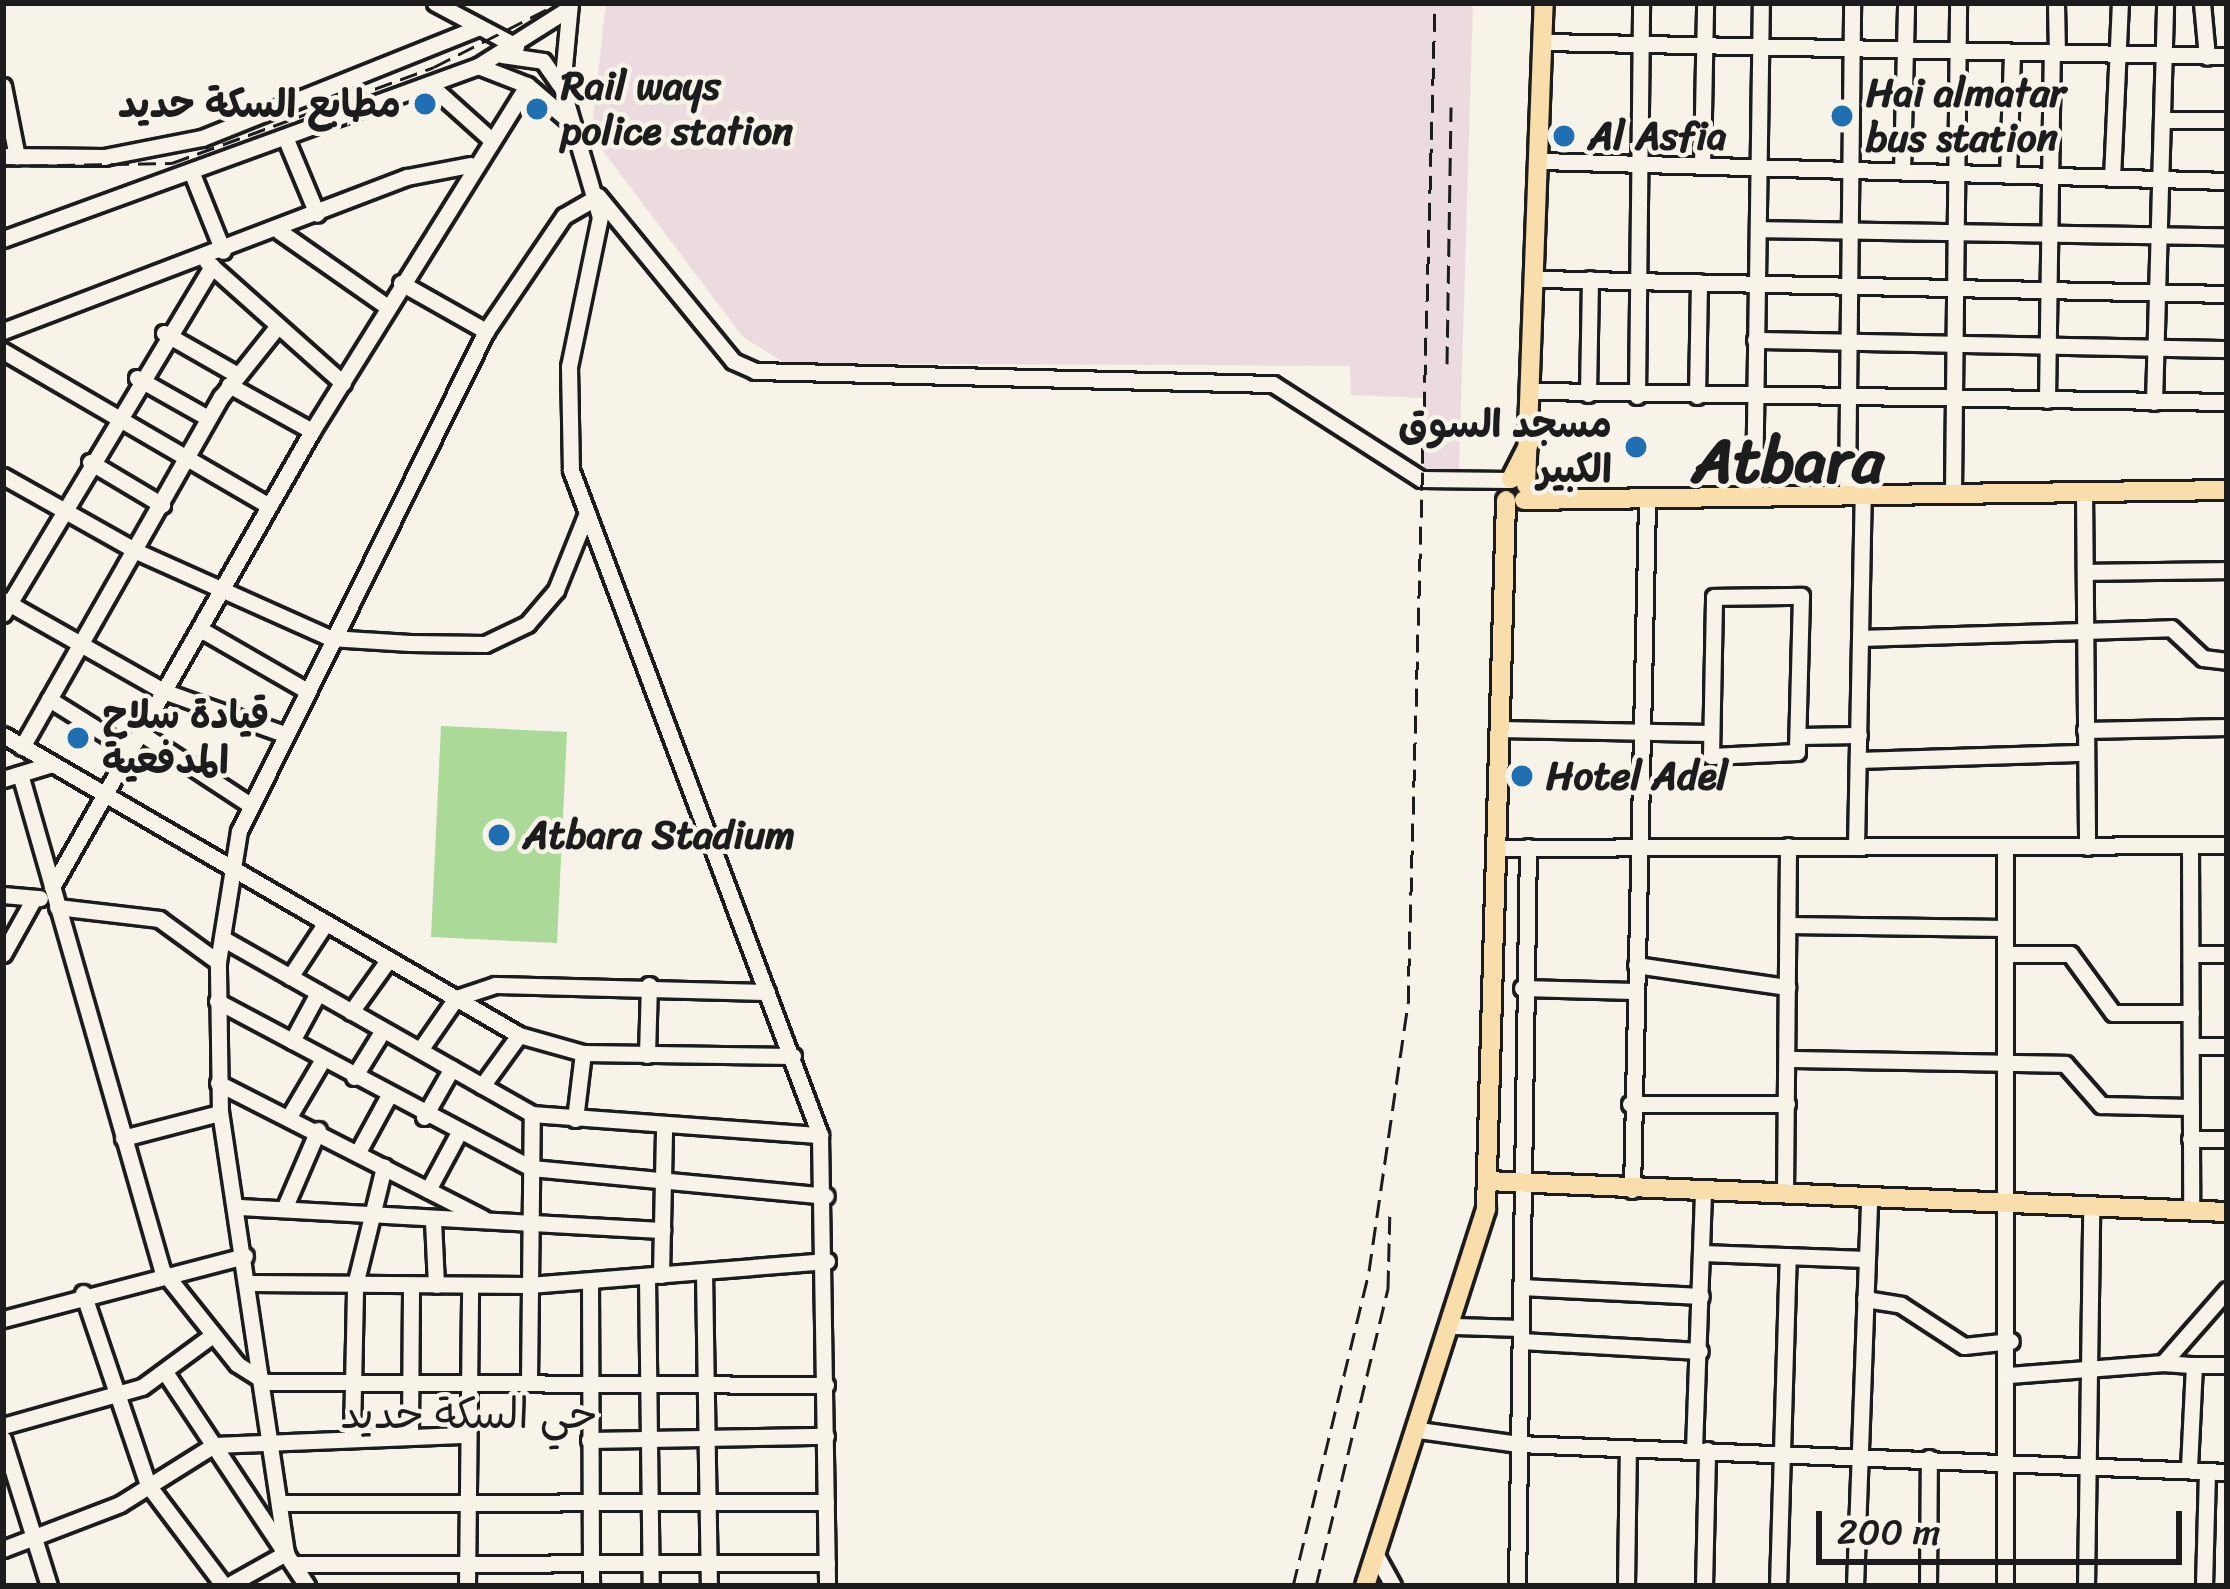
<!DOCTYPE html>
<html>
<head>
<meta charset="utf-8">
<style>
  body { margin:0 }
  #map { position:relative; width:2230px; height:1589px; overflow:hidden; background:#f7f3e8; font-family:Sriracha,"Playpen Sans Arabic",sans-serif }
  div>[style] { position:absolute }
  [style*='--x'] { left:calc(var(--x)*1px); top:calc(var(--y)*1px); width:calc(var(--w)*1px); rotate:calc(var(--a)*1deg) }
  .built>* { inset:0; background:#ecdbde }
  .green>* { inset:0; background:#aad998 }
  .roads { filter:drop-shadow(3px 0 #1c1c1c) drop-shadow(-3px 0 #1c1c1c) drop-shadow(0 3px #1c1c1c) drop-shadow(0 -3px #1c1c1c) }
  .minor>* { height:15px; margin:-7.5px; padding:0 7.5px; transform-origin:7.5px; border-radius:7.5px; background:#f7f3e8 }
  .major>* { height:18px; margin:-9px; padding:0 9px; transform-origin:9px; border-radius:9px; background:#f9deab }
  .rail>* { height:3px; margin-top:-1.5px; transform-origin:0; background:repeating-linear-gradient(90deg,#1c1c1c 0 18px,transparent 0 27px) }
  .dots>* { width:33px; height:33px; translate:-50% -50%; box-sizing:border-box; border:6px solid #f7f3e8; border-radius:50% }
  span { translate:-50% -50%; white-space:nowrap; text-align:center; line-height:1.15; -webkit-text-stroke:9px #f7f3e8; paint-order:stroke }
  .poi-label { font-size:39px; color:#1c1c1c; font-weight:700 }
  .left { translate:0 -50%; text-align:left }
  .right { translate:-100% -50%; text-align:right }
  .neighbourhood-label { font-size:42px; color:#1c1c1c }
  .town-label { font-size:63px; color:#1c1c1c; font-weight:700 }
  .frame { position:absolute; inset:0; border:6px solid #1c1c1c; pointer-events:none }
  .scale { position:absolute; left:1816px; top:1511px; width:366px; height:54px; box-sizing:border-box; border:6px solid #1c1c1c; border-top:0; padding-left:15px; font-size:36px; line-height:42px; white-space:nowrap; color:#1c1c1c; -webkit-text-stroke:9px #f7f3e8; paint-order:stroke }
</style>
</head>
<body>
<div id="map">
  <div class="built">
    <div style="clip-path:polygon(606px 3px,1473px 3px,1459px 470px,1424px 469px,1424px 398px,1351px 395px,1350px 366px,785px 363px,743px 337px,591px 135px)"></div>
  </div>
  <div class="green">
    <div style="clip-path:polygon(441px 726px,567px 732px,557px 943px,431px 937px)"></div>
  </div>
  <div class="roads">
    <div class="minor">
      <div style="--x:435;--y:3;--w:92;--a:28"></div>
      <div style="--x:570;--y:3;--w:85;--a:95.4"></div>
      <div style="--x:562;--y:88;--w:134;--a:73.6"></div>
      <div style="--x:600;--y:217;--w:153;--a:101.7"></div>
      <div style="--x:569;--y:367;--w:103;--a:88.9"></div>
      <div style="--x:571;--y:470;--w:710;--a:69.47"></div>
      <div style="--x:820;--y:1135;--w:451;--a:89.1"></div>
      <div style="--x:2056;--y:3;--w:50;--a:88.9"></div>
      <div style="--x:2202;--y:3;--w:54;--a:84.7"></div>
      <div style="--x:1544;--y:42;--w:683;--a:1.17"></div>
      <div style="--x:502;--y:55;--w:41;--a:8.3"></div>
      <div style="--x:543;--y:61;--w:29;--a:55"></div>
      <div style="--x:478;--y:66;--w:53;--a:21.2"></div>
      <div style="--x:527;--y:85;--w:52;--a:40.4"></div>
      <div style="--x:429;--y:84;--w:79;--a:41.9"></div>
      <div style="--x:3;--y:86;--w:72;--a:78.8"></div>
      <div style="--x:2163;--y:120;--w:64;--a:0"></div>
      <div style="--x:285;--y:137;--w:83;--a:67.4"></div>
      <div style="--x:3;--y:156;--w:101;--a:0.6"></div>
      <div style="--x:104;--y:157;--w:100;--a:-11"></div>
      <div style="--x:202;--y:138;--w:296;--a:-21.8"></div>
      <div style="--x:1541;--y:161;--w:686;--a:1.67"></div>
      <div style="--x:1702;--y:166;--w:163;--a:-88.9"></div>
      <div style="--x:191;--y:171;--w:86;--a:68.2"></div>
      <div style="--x:1902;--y:171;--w:168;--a:-88.6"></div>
      <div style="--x:2008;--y:175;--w:123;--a:-88.1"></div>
      <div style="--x:2112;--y:178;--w:175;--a:-87.4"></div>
      <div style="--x:1758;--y:229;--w:469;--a:0.9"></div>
      <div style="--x:279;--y:231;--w:131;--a:35"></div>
      <div style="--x:3;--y:239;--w:506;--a:-20.01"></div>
      <div style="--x:478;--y:66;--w:103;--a:-32.3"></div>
      <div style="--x:207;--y:262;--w:182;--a:41.7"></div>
      <div style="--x:1539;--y:279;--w:688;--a:1.25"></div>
      <div style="--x:401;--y:283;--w:98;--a:29.5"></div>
      <div style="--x:3;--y:331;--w:432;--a:-20.9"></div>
      <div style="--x:407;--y:177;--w:64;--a:-10.8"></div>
      <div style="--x:164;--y:333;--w:83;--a:29.7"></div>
      <div style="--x:1755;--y:340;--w:472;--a:1.1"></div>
      <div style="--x:3;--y:351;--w:306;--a:30.2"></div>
      <div style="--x:137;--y:378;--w:81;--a:29.4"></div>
      <div style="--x:229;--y:385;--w:95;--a:29"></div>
      <div style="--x:1537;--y:391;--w:690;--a:0.91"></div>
      <div style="--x:1588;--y:394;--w:115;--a:-89"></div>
      <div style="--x:1637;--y:396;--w:393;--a:-89.4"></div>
      <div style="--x:1697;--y:396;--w:114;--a:-89"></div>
      <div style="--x:2047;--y:400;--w:347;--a:-89.2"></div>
      <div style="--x:2154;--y:402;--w:399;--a:-88.4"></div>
      <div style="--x:90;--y:462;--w:84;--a:30.8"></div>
      <div style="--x:3;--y:476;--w:155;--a:29.4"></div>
      <div style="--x:138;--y:552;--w:210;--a:24.1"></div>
      <div style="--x:330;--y:638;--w:80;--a:3.6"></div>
      <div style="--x:410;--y:643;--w:75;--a:0.8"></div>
      <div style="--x:485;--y:644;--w:47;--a:-25.5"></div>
      <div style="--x:527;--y:624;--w:45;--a:-49.5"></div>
      <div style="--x:556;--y:590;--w:83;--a:-68.1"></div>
      <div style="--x:2084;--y:490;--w:357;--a:89.5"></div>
      <div style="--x:1953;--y:492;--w:489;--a:-89.4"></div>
      <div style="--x:1847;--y:495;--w:492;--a:-89.4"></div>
      <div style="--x:1754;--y:496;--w:493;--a:-89.2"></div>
      <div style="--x:2085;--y:572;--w:142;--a:-0.8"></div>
      <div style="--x:1801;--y:596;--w:156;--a:91.5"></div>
      <div style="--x:1797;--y:752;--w:86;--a:177.3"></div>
      <div style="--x:1711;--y:756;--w:159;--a:-88.9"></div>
      <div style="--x:1714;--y:597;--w:87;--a:-0.7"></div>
      <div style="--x:3;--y:600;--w:184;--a:29.6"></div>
      <div style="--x:163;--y:691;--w:123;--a:19.5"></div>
      <div style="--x:3;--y:614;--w:406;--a:-59"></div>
      <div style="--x:200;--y:629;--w:118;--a:30"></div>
      <div style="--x:1860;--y:638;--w:311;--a:-1.8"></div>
      <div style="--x:2171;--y:628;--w:44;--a:43.2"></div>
      <div style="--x:2203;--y:658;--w:24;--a:7"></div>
      <div style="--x:49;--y:699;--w:94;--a:32"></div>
      <div style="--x:1498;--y:729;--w:211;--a:1.1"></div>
      <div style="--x:2085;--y:730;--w:142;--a:-1.2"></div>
      <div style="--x:139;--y:732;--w:129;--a:33.3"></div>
      <div style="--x:3;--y:735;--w:597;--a:30.17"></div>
      <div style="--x:519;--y:1035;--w:66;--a:15.7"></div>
      <div style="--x:583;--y:1053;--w:210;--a:0.8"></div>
      <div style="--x:1800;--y:736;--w:59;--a:-1"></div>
      <div style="--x:22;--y:747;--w:403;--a:-60.4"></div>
      <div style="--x:221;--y:397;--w:88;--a:-51.4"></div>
      <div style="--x:1858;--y:760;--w:227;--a:-1.8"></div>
      <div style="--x:20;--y:774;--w:516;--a:74.02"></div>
      <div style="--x:162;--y:1270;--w:120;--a:51.4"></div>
      <div style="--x:237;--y:1364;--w:34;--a:32"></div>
      <div style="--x:266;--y:1382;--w:560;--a:0.31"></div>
      <div style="--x:3;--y:779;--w:48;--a:-16.9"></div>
      <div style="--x:2190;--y:846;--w:365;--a:89.8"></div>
      <div style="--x:1856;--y:847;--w:352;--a:-88.9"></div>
      <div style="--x:2005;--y:847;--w:739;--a:90"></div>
      <div style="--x:1494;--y:848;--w:733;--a:-0.23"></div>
      <div style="--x:52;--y:887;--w:525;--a:-60.31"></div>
      <div style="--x:312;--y:431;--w:407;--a:-58.1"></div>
      <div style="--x:3;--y:895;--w:37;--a:5"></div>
      <div style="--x:57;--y:907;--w:103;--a:6.7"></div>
      <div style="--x:159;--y:919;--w:73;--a:36.1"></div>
      <div style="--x:1788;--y:925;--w:217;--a:0.8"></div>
      <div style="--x:222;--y:938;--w:356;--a:29.6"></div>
      <div style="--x:532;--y:1114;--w:289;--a:4.2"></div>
      <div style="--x:3;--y:954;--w:62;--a:-60.9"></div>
      <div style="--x:2005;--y:954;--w:65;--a:0"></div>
      <div style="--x:2070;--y:954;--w:73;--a:53.9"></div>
      <div style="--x:2113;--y:1013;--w:78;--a:0"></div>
      <div style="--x:2192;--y:954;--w:35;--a:0"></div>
      <div style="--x:1636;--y:965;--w:153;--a:8.3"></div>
      <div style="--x:290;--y:977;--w:64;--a:-56.6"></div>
      <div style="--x:1522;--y:988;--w:112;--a:1.5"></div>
      <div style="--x:217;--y:1001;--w:356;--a:28"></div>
      <div style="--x:531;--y:1168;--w:296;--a:5.4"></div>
      <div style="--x:351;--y:1012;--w:65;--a:-54.4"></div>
      <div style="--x:292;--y:1041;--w:55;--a:-61.6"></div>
      <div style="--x:2192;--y:1046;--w:35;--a:0"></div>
      <div style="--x:420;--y:1050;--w:63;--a:-55.3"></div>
      <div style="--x:456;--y:998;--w:41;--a:-18.4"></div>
      <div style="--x:495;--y:985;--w:272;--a:1.5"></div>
      <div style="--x:647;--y:1055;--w:70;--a:-88.4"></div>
      <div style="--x:1787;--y:1059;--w:278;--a:1"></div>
      <div style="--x:2065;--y:1064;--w:55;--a:48.7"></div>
      <div style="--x:2101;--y:1105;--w:90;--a:1.3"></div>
      <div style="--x:354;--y:1077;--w:55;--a:-58.3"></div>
      <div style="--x:218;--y:1083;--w:297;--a:27"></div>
      <div style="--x:482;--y:1086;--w:63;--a:-54"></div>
      <div style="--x:1630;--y:1104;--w:157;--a:0"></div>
      <div style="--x:290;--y:1115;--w:65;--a:-59.5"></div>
      <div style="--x:424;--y:1117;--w:56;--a:-60.3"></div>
      <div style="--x:575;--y:1119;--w:66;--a:-83.1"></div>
      <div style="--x:123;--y:1138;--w:100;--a:-14.5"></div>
      <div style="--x:2190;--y:1139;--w:37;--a:0"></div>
      <div style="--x:358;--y:1152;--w:63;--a:-61.4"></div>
      <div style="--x:428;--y:1190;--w:61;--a:-61.8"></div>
      <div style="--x:1632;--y:1190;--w:687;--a:-88.75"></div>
      <div style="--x:1785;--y:1193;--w:347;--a:-89.5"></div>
      <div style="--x:238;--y:1207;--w:425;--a:3.1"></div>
      <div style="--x:284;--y:1209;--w:86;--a:-66.7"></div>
      <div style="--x:433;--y:1221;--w:64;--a:87.3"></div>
      <div style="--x:1702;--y:1253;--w:164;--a:2.1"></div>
      <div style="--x:704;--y:1272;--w:314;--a:89.1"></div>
      <div style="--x:661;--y:1275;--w:146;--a:-88.8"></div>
      <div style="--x:647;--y:1277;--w:309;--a:89.3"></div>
      <div style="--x:590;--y:1281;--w:305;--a:89.8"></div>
      <div style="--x:250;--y:1283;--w:279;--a:0.4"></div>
      <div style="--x:529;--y:1285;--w:299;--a:-4.6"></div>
      <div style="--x:1521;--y:1287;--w:180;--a:2.9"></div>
      <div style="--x:83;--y:1293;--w:203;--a:71.3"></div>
      <div style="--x:148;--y:1485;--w:126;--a:53"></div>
      <div style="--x:1865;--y:1299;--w:36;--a:9"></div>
      <div style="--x:1901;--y:1305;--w:75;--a:33.1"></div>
      <div style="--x:1964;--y:1346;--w:47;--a:-6.1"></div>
      <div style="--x:3;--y:1319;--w:250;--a:-14.6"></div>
      <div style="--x:1455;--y:1326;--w:66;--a:1.7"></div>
      <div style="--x:1521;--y:1341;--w:179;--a:3.2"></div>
      <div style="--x:2163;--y:1363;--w:31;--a:4"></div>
      <div style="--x:2194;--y:1365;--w:104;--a:92.8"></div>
      <div style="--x:2194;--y:1365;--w:33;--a:0"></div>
      <div style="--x:167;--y:1375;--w:253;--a:56.4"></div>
      <div style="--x:2010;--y:1375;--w:153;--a:-4.5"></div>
      <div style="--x:2163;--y:1363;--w:97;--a:-48.8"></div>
      <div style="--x:529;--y:1383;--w:269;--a:-89.4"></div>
      <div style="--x:3;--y:1426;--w:144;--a:-15.7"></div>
      <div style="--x:142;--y:1387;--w:81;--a:-36.4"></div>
      <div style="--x:1419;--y:1430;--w:100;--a:8"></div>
      <div style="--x:1518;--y:1444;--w:710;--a:2.26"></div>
      <div style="--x:352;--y:1434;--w:149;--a:-88.8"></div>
      <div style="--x:355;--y:1285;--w:122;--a:-76.2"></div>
      <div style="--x:410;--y:1435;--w:150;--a:-89.6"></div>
      <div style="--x:3;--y:1439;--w:154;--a:72.6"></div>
      <div style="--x:589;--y:1440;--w:237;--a:-1"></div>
      <div style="--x:1694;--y:1450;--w:260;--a:-88"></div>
      <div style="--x:280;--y:1503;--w:546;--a:-0.1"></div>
      <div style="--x:3;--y:1549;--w:125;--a:-21"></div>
      <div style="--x:120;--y:1504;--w:111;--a:-32.1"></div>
      <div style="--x:214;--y:1445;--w:254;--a:-2.3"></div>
      <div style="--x:1376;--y:1555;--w:35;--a:61"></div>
      <div style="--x:294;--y:1564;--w:533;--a:-0.11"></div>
      <div style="--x:227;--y:1586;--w:68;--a:-29.2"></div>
      <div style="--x:286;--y:1553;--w:445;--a:-98.5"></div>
      <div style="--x:220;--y:1113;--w:151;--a:-90.8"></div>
      <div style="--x:218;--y:962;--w:133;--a:-80.9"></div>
      <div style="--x:239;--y:831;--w:558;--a:-63.71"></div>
      <div style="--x:486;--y:331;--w:139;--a:-55.9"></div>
      <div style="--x:564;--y:216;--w:39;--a:-30"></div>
      <div style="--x:598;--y:196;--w:213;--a:50.7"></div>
      <div style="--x:733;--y:361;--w:24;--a:24"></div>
      <div style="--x:755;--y:371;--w:518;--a:1.44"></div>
      <div style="--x:1273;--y:384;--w:176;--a:32.7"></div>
      <div style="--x:1421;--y:479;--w:89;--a:0.6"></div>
      <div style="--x:467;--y:1586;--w:301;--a:-89.4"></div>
      <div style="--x:1517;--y:1586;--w:739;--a:-89.15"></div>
      <div style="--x:1626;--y:1586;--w:138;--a:-89.2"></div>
      <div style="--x:1704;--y:1586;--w:136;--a:-88.7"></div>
      <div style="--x:1778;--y:1586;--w:330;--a:-88.3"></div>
      <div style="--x:1855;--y:1586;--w:389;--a:-87.9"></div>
      <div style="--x:1928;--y:1586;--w:128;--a:-89.6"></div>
      <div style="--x:2086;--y:1586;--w:380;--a:-89.2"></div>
      <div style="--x:2204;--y:1586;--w:115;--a:-88.5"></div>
    </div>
    <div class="major">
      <div style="--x:1511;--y:479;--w:39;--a:-63"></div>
      <div style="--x:1526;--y:485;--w:482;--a:-87.9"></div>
      <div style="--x:1524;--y:500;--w:703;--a:-0.81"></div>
      <div style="--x:1487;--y:1181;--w:741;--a:2.4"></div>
      <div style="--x:1365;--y:1586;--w:396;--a:-72.2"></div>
      <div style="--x:1486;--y:1209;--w:709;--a:-88.38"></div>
    </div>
  </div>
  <div class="rail">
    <div style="--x:3;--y:166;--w:169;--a:-1"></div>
    <div style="--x:172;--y:163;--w:279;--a:-20.1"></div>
    <div style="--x:434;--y:67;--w:140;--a:-27.1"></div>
    <div style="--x:1447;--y:364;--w:257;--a:-89.1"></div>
    <div style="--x:1293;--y:1586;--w:324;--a:-76.4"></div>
    <div style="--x:1369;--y:1271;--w:271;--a:-81.7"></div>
    <div style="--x:1408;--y:1003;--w:1000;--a:-88.45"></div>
    <div style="--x:1316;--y:1586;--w:307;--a:-76.4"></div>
    <div style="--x:1388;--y:1288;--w:80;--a:-88.6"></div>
  </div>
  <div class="dots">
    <div style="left:425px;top:104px;background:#1f6fb2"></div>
    <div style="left:537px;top:109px;background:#1f6fb2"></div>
    <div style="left:1842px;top:116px;background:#1f6fb2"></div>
    <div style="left:1564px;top:136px;background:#1f6fb2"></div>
    <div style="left:1636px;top:447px;background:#1f6fb2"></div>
    <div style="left:78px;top:738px;background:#1f6fb2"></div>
    <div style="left:1522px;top:776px;background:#1f6fb2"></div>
    <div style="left:499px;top:835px;background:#1f6fb2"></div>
  </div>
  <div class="poi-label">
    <span class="left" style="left:561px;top:109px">Rail ways<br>police station</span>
    <span class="left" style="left:1866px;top:116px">Hai almatar<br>bus station</span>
    <span class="right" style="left:401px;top:104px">مطابع السكة حديد</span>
    <span class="left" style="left:1588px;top:136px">Al Asfia</span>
    <span class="right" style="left:1612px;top:447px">مسجد السوق<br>الكبير</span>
    <span class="left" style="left:102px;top:738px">قيادة سلاح<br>المدفعية</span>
    <span class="left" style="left:1546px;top:776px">Hotel Adel</span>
    <span class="left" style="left:523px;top:835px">Atbara Stadium</span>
  </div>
  <div class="neighbourhood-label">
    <span style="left:469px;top:1414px">حي السكة حديد</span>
  </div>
  <div class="town-label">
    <span style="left:1788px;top:461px">Atbara</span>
  </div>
  <div class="frame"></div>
  <div class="scale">200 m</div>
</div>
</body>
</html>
